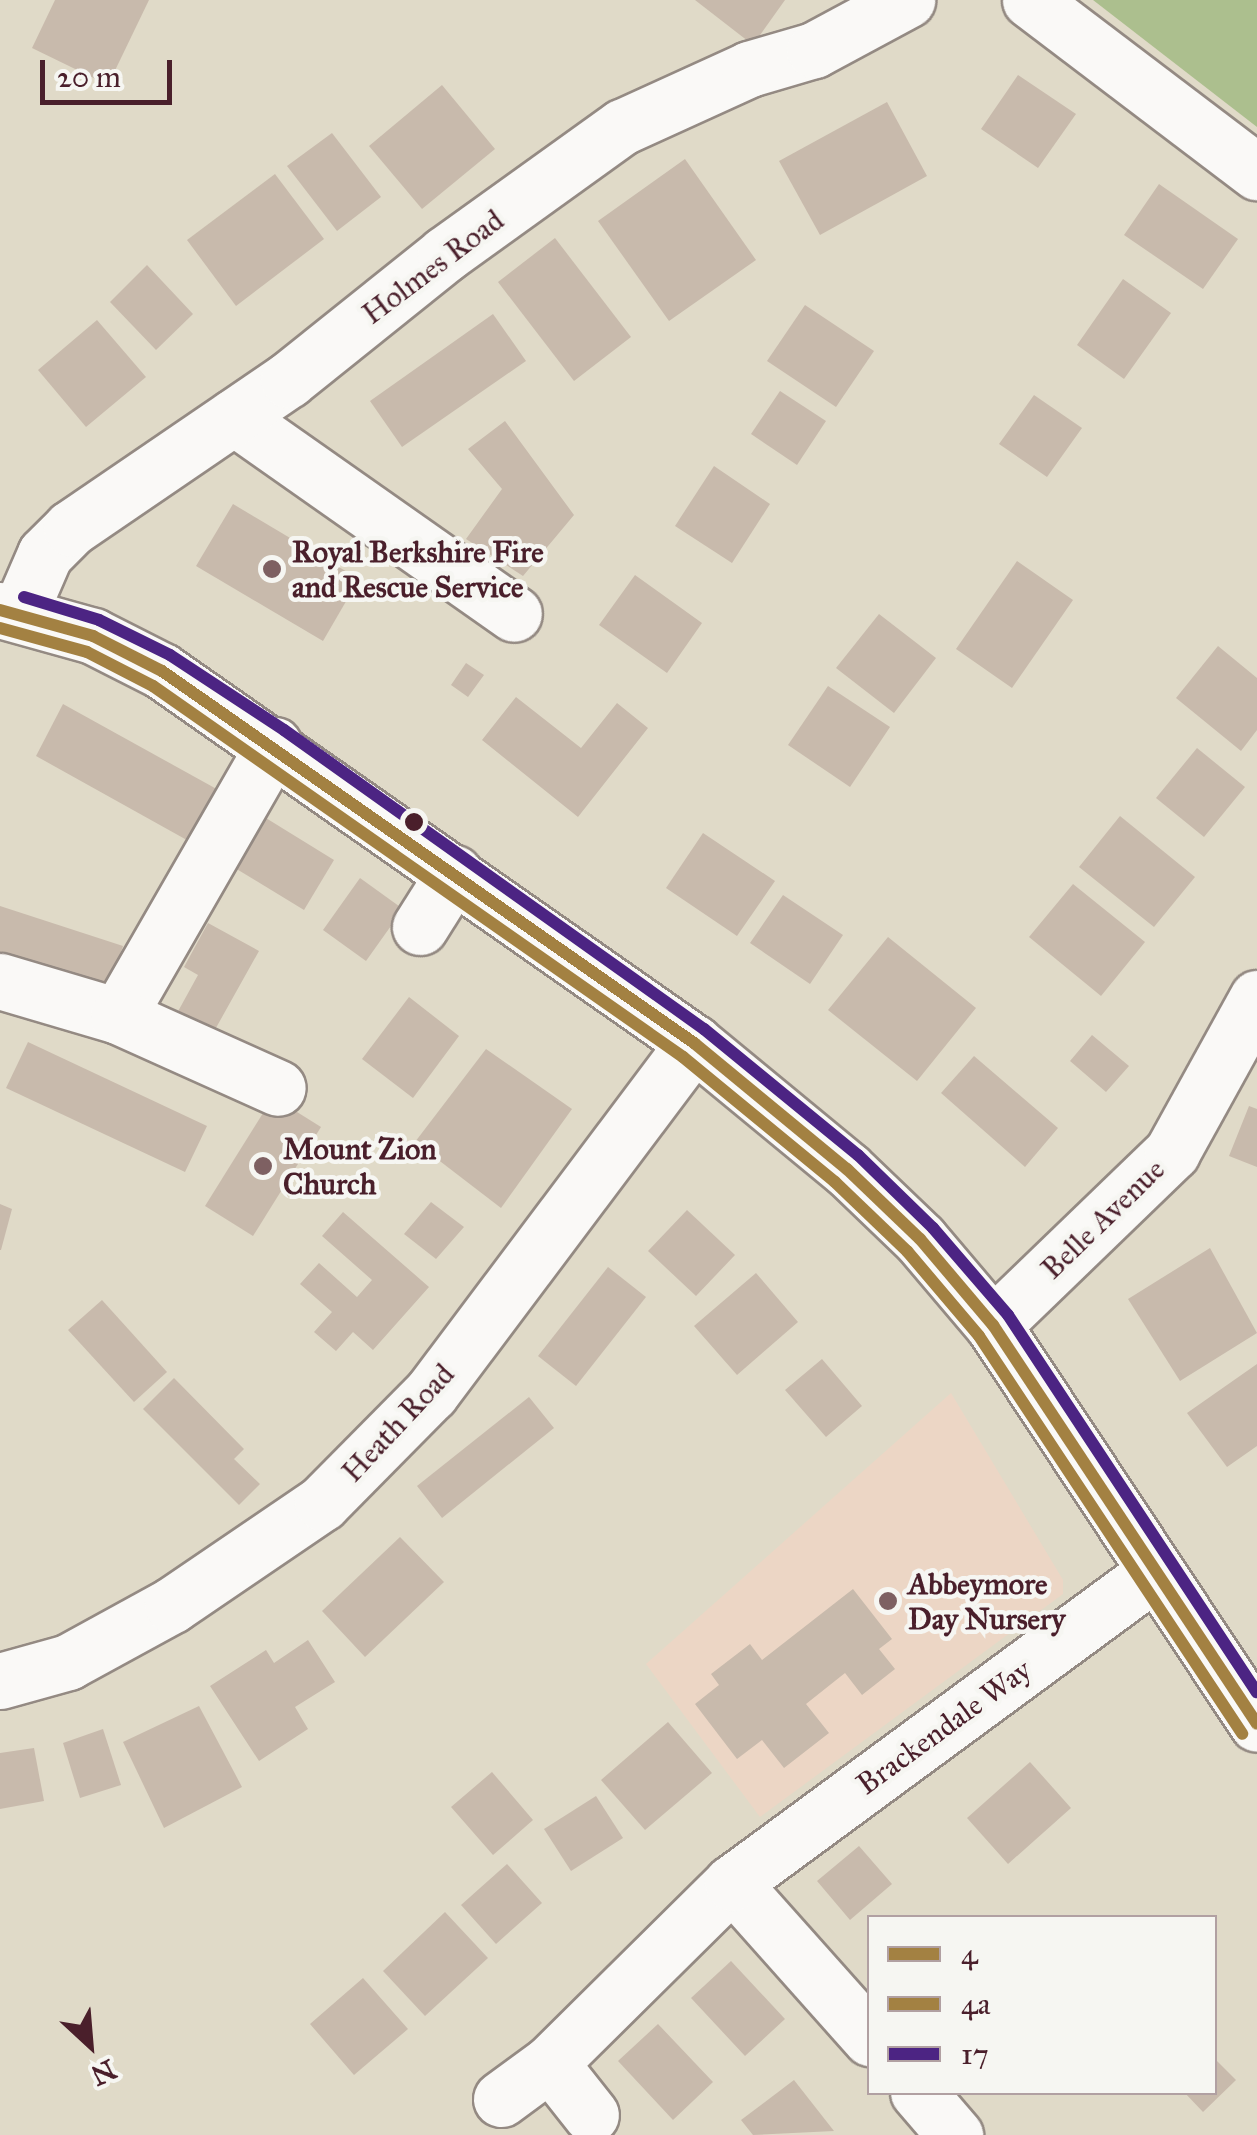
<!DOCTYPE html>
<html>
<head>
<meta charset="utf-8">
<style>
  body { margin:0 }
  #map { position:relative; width:1257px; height:2135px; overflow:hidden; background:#e0dac8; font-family:"IM FELL Great Primer",serif }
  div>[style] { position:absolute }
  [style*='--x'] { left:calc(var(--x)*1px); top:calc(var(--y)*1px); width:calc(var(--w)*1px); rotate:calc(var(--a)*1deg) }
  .built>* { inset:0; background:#ecd6c5 }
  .forest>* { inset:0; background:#acbf8e }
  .building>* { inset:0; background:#c8baac }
  .roads { filter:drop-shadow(2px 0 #948a83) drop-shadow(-2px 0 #948a83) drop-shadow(0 2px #948a83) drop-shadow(0 -2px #948a83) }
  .minor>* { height:55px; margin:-27.5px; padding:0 27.5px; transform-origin:27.5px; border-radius:27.5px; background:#faf9f7 }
  .major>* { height:55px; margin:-27.5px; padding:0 27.5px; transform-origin:27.5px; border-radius:27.5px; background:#faf9f7 }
  .bus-1>* { height:12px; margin:-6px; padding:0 6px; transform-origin:6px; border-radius:6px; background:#a38142 }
  .bus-2>* { height:12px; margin:-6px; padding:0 6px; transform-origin:6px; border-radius:6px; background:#a38142 }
  .bus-3>* { height:12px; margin:-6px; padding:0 6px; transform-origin:6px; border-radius:6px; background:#4c2483 }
  .dots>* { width:28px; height:28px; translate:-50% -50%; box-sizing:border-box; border:5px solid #f6f6f2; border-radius:50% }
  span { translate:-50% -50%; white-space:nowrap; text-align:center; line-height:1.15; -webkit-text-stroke:9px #f6f6f2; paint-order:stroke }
  .street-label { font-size:30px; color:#4a1f2b }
  .poi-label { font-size:30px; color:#4a1f2b; font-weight:700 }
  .left { translate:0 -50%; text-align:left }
  .legend { position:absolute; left:867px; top:1915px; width:350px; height:180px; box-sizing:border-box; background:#f6f6f2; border:2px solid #b1a0a2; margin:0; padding:12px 18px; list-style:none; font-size:30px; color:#4a1f2b }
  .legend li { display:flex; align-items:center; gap:20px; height:50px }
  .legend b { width:50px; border:2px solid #b1a0a2 }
  .north { position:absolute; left:40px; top:1995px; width:100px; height:100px; -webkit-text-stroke:8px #f6f6f2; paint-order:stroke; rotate:154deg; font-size:28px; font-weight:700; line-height:40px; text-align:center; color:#4a1f2b }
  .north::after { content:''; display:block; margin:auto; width:35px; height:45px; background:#4a1f2b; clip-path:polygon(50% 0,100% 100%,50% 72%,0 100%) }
  .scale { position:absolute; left:40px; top:60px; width:132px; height:45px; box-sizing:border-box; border:5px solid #4a1f2b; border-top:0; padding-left:12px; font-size:30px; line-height:35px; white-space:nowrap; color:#4a1f2b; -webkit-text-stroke:8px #f6f6f2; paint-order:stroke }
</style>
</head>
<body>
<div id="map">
  <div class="built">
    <div style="clip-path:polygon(951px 1393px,1063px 1580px,1063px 1594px,760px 1817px,646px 1664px)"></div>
  </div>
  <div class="forest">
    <div style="clip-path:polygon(1093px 0,1257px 0,1257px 127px)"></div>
  </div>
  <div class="building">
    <div style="clip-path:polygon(55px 0,149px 0,108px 85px,32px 48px)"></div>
    <div style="clip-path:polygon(695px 0,785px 0,753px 45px)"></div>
    <div style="clip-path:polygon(1018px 75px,1076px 114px,1038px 168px,981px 129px)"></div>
    <div style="clip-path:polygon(442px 85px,495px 149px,422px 209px,369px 146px)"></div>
    <div style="clip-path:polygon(887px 102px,927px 176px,820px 235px,779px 161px)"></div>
    <div style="clip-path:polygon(332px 133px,381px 197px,337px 231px,287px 166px)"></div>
    <div style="clip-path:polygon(685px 159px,756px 260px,669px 321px,598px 221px)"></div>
    <div style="clip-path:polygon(275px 174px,324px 239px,236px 306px,187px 240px)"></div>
    <div style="clip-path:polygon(1159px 184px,1238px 239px,1203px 289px,1124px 235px)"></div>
    <div style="clip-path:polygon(555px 238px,631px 337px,574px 381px,498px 282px)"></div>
    <div style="clip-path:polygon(147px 265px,193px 314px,156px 350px,110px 302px)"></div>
    <div style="clip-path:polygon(1123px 279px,1171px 313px,1124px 379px,1077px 345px)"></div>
    <div style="clip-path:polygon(805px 305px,874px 351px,836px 407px,767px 361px)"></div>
    <div style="clip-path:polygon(493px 314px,526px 361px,402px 447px,370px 401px)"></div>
    <div style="clip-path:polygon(97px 320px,146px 377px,86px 427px,38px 370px)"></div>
    <div style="clip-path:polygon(780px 391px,826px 421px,797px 465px,751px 434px)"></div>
    <div style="clip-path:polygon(1034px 395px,1082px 428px,1047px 477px,999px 444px)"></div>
    <div style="clip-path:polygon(505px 421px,574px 515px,523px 576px,466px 539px,502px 489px,468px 449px)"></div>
    <div style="clip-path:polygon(714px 466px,770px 504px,732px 563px,675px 526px)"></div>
    <div style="clip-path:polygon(233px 504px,359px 579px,323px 641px,196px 566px)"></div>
    <div style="clip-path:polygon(1017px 561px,1073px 600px,1012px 688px,956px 649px)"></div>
    <div style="clip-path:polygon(635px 575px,702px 623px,667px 673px,599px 625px)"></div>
    <div style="clip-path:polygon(879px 614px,936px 658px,894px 713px,836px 668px)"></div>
    <div style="clip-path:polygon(1218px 646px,1257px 678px,1257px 730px,1241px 751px,1176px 698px)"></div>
    <div style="clip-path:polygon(466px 663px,484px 675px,468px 697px,451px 685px)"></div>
    <div style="clip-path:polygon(828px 686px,890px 727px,850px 787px,788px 745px)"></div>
    <div style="clip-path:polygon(516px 697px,581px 748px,617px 703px,648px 728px,578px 817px,482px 740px)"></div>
    <div style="clip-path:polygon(63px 704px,222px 792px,194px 844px,36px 756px)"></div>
    <div style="clip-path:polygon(1197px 748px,1245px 787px,1204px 837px,1156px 798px)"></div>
    <div style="clip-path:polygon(261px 815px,334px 860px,304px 910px,230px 865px)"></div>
    <div style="clip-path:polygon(1120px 816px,1195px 877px,1154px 927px,1079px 867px)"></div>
    <div style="clip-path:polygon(703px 833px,775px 881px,737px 936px,666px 888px)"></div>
    <div style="clip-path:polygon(360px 878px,403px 909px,366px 961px,323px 930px)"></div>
    <div style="clip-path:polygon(1073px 884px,1145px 942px,1101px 996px,1029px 937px)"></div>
    <div style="clip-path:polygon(783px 895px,843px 935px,810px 984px,750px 943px)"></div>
    <div style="clip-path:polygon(0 906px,123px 946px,106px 998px,0 964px)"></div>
    <div style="clip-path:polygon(208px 923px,259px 951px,212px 1035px,176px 1015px,198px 975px,184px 967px)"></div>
    <div style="clip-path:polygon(888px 937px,976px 1008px,917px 1081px,828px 1010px)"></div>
    <div style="clip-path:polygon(409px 997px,459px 1036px,413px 1098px,362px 1059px)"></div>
    <div style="clip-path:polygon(1092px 1035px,1129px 1066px,1106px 1092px,1070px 1061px)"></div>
    <div style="clip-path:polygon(28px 1042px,207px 1126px,185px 1172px,6px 1088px)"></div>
    <div style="clip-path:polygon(486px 1049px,572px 1109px,501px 1208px,415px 1142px)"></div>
    <div style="clip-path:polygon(974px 1056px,1058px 1128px,1025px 1167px,941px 1093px)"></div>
    <div style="clip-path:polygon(273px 1097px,321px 1127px,253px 1236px,205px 1206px)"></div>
    <div style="clip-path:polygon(1249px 1106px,1257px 1109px,1257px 1167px,1229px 1156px)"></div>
    <div style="clip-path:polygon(431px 1202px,464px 1227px,436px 1259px,404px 1234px)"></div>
    <div style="clip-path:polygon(0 1204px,12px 1209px,1px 1250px,0 1250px)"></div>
    <div style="clip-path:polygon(687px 1210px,735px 1255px,696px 1296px,648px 1251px)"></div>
    <div style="clip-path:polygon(343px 1212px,429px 1287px,373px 1350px,353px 1332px,336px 1351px,314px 1332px,332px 1312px,300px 1284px,319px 1263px,357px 1297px,372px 1280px,322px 1236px)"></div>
    <div style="clip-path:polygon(1210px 1248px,1257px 1333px,1180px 1381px,1128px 1299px)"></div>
    <div style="clip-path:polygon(608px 1267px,646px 1297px,576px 1386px,538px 1356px)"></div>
    <div style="clip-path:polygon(756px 1273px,798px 1322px,737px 1375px,694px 1326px)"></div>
    <div style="clip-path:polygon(102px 1300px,167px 1372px,134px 1402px,68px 1330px)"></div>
    <div style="clip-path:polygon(822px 1359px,862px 1406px,826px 1437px,785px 1390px)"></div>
    <div style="clip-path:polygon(1257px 1364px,1257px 1446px,1227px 1467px,1187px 1413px)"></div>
    <div style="clip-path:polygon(174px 1378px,244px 1449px,234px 1459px,260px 1484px,239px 1505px,143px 1409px)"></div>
    <div style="clip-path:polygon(529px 1397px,554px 1428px,442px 1518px,417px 1486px)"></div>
    <div style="clip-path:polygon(400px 1537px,444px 1582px,365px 1657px,322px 1611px)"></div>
    <div style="clip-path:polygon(853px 1589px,892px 1639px,879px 1649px,895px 1669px,862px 1695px,845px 1673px,806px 1704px,829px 1733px,784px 1768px,762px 1740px,737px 1759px,695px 1704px,719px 1685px,711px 1674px,750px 1644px,762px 1660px)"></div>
    <div style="clip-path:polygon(308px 1640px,335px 1682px,295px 1707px,308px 1729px,259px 1761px,210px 1686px,266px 1650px,274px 1663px)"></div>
    <div style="clip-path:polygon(199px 1706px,242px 1787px,164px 1828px,123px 1742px)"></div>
    <div style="clip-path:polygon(668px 1722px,712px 1773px,645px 1830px,601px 1780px)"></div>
    <div style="clip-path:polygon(103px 1729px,121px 1785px,80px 1798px,63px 1743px)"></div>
    <div style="clip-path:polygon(34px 1748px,44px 1801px,0 1809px,0 1753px)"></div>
    <div style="clip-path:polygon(1030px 1762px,1071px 1808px,1008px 1864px,967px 1818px)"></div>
    <div style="clip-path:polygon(492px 1772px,533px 1820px,493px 1855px,451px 1807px)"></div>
    <div style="clip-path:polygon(596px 1796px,623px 1838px,571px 1871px,544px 1829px)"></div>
    <div style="clip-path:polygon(859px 1846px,892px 1884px,850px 1920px,817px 1881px)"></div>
    <div style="clip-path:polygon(507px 1864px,542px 1903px,496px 1944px,461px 1905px)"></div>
    <div style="clip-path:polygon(445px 1912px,488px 1958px,425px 2016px,383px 1971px)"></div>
    <div style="clip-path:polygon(731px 1961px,785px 2019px,745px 2056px,691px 1998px)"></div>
    <div style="clip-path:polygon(363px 1978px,408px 2029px,354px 2075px,310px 2024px)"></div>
    <div style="clip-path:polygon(658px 2024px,713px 2082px,673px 2120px,618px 2061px)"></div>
    <div style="clip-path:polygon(1214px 2058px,1236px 2080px,1203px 2112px,1184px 2092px,1214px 2092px)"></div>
    <div style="clip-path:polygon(794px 2080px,834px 2131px,753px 2135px,741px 2120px)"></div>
  </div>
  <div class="roads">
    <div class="minor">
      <div style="--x:1030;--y:0;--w:285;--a:37.2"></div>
      <div style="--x:234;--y:417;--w:342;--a:35.1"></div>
      <div style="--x:19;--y:614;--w:65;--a:-66.6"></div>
      <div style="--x:45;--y:554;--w:37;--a:-45"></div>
      <div style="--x:71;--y:528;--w:263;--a:-34.3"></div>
      <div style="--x:288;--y:380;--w:201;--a:-38.7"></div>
      <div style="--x:445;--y:254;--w:218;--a:-35.7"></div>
      <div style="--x:622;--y:127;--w:140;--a:-24.5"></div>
      <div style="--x:749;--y:69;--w:68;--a:-16.3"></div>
      <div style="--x:814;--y:50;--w:106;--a:-28.3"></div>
      <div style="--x:420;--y:927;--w:64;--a:-57.8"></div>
      <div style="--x:0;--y:981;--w:123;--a:16.5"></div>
      <div style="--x:118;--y:1016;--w:313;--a:-60.1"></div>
      <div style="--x:118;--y:1016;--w:175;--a:24.2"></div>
      <div style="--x:993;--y:1325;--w:249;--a:-44"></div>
      <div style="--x:1172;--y:1152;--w:176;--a:-61.1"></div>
      <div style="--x:0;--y:1681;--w:71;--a:-15.6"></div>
      <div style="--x:68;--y:1662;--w:119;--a:-28.7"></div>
      <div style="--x:172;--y:1605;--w:181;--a:-34.2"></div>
      <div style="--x:322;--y:1503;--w:155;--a:-45.3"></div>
      <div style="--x:431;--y:1393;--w:438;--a:-53.1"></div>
      <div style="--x:732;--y:1883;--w:208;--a:48.3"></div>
      <div style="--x:550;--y:2063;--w:66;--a:51.7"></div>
      <div style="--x:918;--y:2092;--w:57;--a:49.3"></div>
      <div style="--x:501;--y:2099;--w:61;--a:-36.3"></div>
      <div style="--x:550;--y:2063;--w:256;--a:-44.7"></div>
      <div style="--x:732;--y:1883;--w:525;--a:-36.32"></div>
    </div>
    <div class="major">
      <div style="--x:0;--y:610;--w:97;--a:15.6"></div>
      <div style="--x:93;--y:636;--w:77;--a:26.9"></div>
      <div style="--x:162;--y:671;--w:649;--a:34.96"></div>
      <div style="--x:694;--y:1043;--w:198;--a:39.5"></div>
      <div style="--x:847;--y:1169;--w:101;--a:43.8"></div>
      <div style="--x:920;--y:1239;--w:113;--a:49.7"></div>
      <div style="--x:993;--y:1325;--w:478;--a:56.5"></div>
    </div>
  </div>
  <div class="bus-1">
    <div style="--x:0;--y:610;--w:97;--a:15.6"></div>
    <div style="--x:93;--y:636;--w:77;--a:26.9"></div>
    <div style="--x:162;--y:671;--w:649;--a:34.96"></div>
    <div style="--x:694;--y:1043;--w:198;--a:39.5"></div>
    <div style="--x:847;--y:1169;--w:101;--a:43.8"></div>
    <div style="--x:920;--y:1239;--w:113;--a:49.7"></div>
    <div style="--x:993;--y:1325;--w:478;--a:56.5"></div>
  </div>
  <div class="bus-2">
    <div style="--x:0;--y:628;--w:90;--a:15.4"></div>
    <div style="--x:87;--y:652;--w:74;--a:27.3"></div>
    <div style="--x:153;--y:686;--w:647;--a:34.99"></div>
    <div style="--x:683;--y:1057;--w:197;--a:39.4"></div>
    <div style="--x:835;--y:1182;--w:100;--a:43.8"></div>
    <div style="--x:907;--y:1251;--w:111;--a:49.7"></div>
    <div style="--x:979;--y:1336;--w:477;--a:56.5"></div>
  </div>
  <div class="bus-3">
    <div style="--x:24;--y:597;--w:78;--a:17"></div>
    <div style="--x:99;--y:620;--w:79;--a:26.2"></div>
    <div style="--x:170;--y:655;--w:136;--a:33.3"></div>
    <div style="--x:284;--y:730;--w:516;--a:35.45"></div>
    <div style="--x:704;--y:1029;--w:199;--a:39.3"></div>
    <div style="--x:858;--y:1155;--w:105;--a:44.2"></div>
    <div style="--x:933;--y:1228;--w:115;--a:49.2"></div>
    <div style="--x:1008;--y:1315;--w:452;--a:56.6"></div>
  </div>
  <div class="dots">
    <div style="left:272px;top:569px;background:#7e6062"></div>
    <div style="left:414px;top:822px;background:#4a1f2b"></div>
    <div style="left:263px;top:1166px;background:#7e6062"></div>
    <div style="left:888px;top:1601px;background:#7e6062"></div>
  </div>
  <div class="street-label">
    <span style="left:433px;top:267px;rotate:-37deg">Holmes Road</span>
    <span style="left:1103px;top:1219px;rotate:-44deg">Belle Avenue</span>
    <span style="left:398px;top:1423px;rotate:-47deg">Heath Road</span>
    <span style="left:944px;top:1727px;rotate:-36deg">Brackendale Way</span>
  </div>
  <div class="poi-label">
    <span class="left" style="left:292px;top:569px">Royal Berkshire Fire<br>and Rescue Service</span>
    <span class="left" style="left:283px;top:1166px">Mount Zion<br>Church</span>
    <span class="left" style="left:908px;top:1601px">Abbeymore<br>Day Nursery</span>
  </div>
  <ul class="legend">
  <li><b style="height:12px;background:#a38142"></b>4</li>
  <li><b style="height:12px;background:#a38142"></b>4a</li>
  <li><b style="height:12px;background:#4c2483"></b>17</li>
  </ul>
  <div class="north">N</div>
  <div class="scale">20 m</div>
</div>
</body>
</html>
